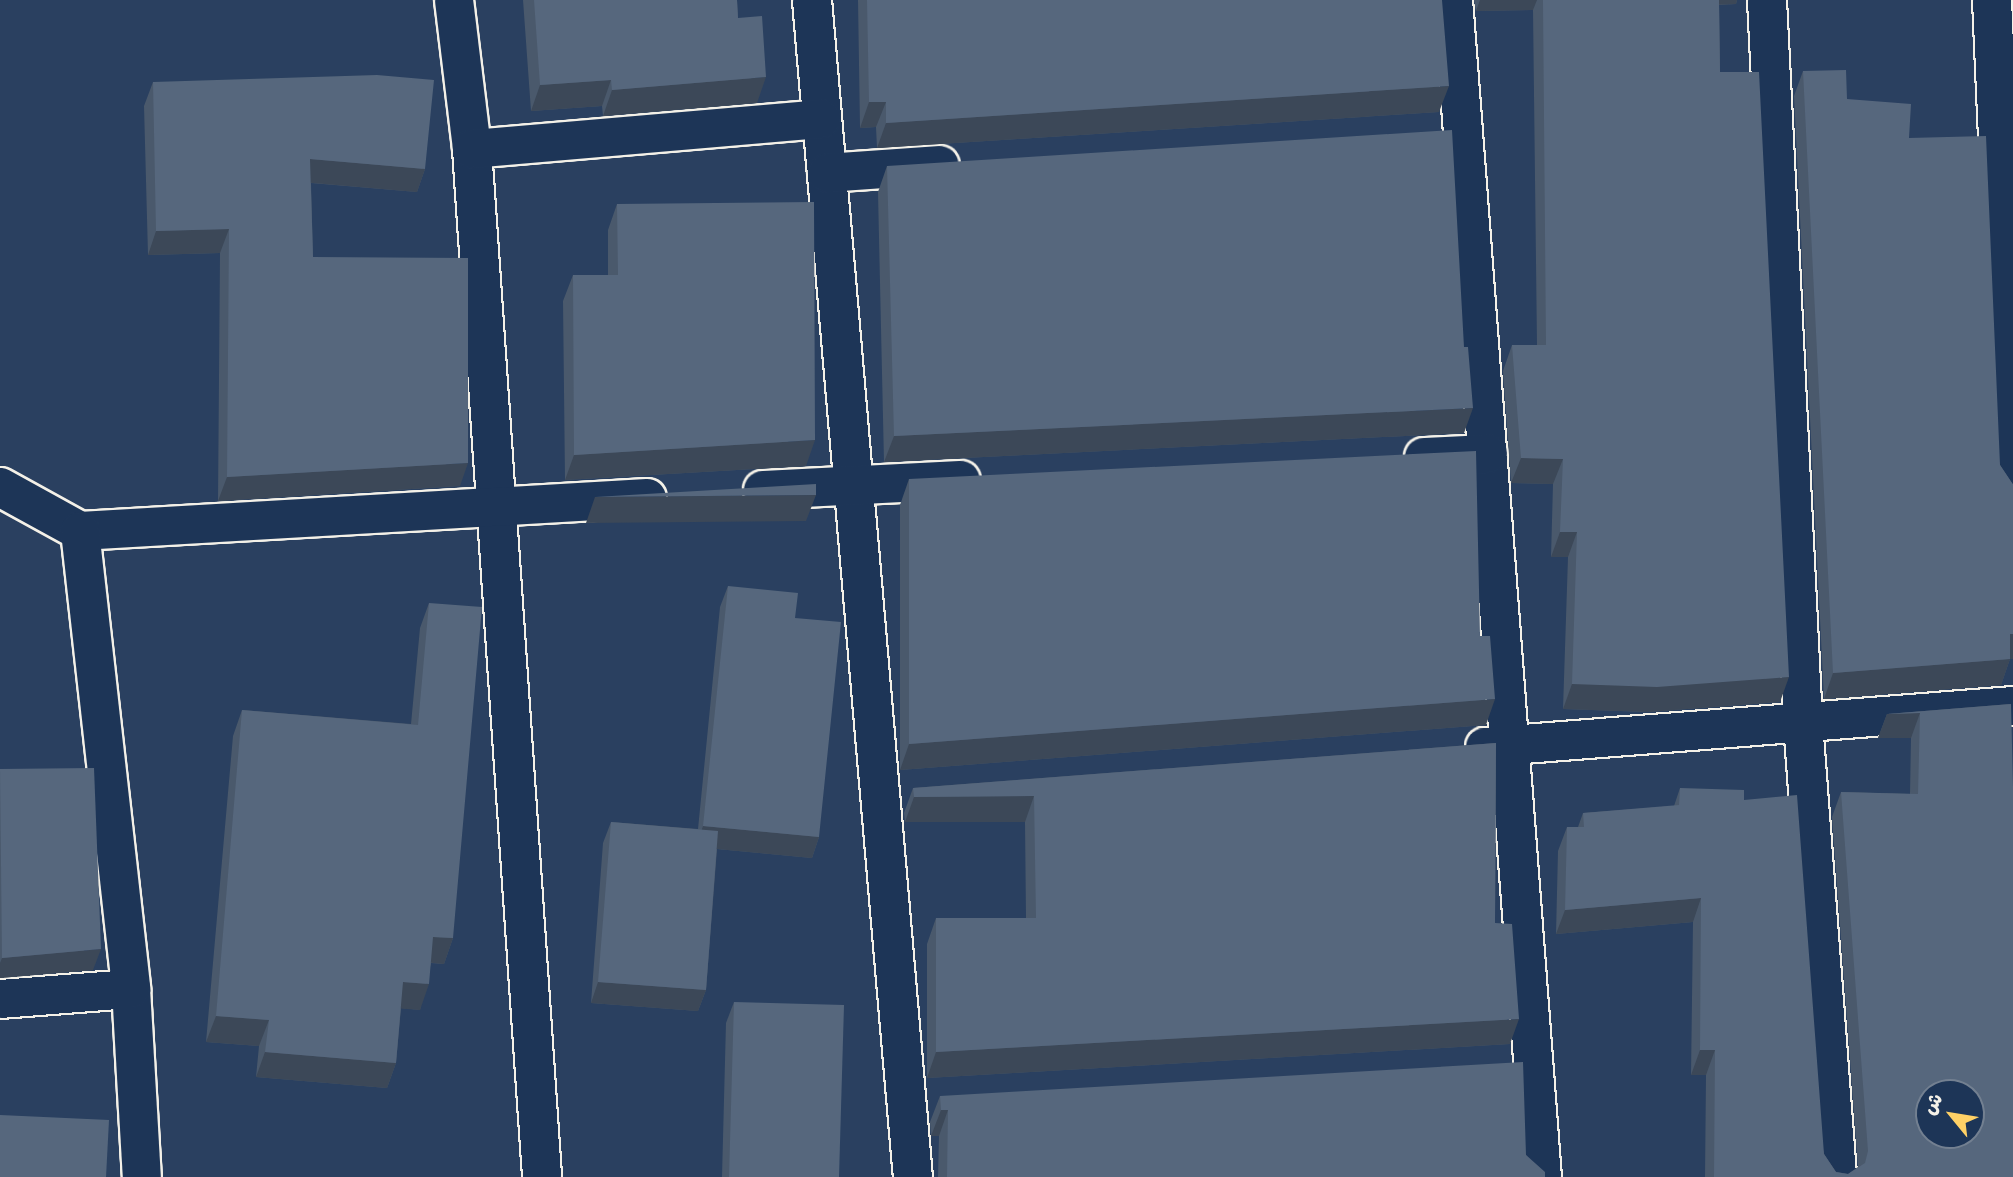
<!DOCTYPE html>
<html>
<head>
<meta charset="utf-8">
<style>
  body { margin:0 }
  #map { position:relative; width:2013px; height:1177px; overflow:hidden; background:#2a4060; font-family:Kalam,"Playpen Sans Arabic",sans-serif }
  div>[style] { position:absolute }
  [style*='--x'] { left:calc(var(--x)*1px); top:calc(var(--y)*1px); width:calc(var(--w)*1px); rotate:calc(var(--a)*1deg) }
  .roads { filter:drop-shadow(2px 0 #f4f1e8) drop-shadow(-2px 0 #f4f1e8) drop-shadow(0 2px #f4f1e8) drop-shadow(0 -2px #f4f1e8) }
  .minor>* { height:38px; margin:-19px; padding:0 19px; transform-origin:19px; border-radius:19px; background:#1d3557 }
  .wall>* { inset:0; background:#4a596c }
  .shaded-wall>* { inset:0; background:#3c4858 }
  .building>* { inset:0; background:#56677d }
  span { translate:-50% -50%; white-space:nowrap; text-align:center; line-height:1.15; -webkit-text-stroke:5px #1d3557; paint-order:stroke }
  .north { position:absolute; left:1915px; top:1079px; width:70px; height:70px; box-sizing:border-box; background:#1d3557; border:2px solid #738091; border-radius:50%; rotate:300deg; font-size:19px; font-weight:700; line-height:28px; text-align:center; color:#f4f1e8 }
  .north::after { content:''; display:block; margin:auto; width:24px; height:32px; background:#ffd166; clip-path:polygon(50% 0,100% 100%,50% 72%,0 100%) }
</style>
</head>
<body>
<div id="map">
  <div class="roads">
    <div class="minor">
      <div style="--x:454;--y:0;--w:150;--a:83.1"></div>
      <div style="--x:472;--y:149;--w:1030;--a:86.1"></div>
      <div style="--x:812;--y:0;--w:1181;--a:85.1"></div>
      <div style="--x:1453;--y:0;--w:1180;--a:85.68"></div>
      <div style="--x:1767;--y:0;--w:724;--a:87.15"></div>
      <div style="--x:1803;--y:723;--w:455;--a:85.7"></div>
      <div style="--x:1992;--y:0;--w:490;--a:87.5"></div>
      <div style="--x:472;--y:149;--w:351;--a:-4.9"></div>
      <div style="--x:827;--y:173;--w:113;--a:-4"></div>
      <div style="--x:1424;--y:457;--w:64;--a:-2.7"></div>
      <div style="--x:0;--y:487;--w:91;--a:28.8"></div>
      <div style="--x:80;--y:531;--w:568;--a:-3.33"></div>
      <div style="--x:763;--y:490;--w:198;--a:-2.9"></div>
      <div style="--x:80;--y:531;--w:461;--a:83.6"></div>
      <div style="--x:131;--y:989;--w:188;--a:86.7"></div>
      <div style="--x:1485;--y:747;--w:530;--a:-4.44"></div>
      <div style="--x:0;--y:999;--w:131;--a:-4.4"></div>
    </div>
  </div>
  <div class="wall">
    <div style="clip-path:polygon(523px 0,737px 0,738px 18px,757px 103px,603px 116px,602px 106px,531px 111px)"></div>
    <div style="clip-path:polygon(858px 0,1442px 0,1439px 112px,877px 148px,876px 127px,860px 128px)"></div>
    <div style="clip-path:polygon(1474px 0,1737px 0,1736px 4px,1719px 5px,1720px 72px,1780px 702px,1648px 712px,1563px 709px,1568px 557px,1551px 557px,1553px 484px,1511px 483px,1503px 371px,1512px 345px,1537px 345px,1533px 10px,1476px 11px)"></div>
    <div style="clip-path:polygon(1803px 71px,1909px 138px,2000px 465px,2012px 483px,2010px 659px,2001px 685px,1824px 699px,1794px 96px)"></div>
    <div style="clip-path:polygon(153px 82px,425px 169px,417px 192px,311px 183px,313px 257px,460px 486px,218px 501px,220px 253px,148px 255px,144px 106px)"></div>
    <div style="clip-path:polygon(887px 166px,1464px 433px,884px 462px,878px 192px)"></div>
    <div style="clip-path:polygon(617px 204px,806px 466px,565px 480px,563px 301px,573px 275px,608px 275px,608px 230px)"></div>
    <div style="clip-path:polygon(909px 479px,1480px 636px,1486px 725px,900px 770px,900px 505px)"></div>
    <div style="clip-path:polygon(728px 586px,795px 618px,819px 837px,812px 858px,717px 849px,706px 990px,698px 1011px,591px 1003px,603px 843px,611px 822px,698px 829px,720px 607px)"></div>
    <div style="clip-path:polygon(429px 603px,453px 938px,444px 964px,431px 963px,420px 1010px,401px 1008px,396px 1063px,387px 1088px,256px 1077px,259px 1046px,206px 1042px,233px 736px,242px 710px,411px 724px,420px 628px)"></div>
    <div style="clip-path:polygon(2011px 704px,2013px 1177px,1705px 1177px,1706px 1075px,1691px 1075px,1693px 922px,1556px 934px,1558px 851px,1567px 827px,1578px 827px,1583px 813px,1674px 806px,1680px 788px,1744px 800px,1824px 1154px,1836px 1172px,1848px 1174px,1858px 1167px,1832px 817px,1841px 792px,1910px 794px,1911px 738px,1878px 738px,1887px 714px)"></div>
    <div style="clip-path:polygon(1496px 743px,1495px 923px,1510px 1044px,927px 1078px,927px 944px,936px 918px,1026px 918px,1025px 822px,905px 822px,904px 813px,913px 788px)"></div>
    <div style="clip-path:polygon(0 769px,93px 970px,0 978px)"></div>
    <div style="clip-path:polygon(734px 1002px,839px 1177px,722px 1177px,726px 1023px)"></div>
    <div style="clip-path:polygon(940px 1096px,1526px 1155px,1545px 1177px,938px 1177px,939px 1136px,931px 1136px,930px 1122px)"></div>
  </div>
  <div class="shaded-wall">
    <div style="clip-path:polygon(1480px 0,1537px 0,1533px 10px,1476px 11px)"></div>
    <div style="clip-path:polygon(1712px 0,1737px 0,1736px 4px,1710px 5px)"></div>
    <div style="clip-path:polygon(766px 77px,757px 103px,603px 116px,612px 90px)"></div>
    <div style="clip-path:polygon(611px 80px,602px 106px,531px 111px,540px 85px)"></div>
    <div style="clip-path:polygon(1449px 86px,1439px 112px,877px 148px,886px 123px)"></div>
    <div style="clip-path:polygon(869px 102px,886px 102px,876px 127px,860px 128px)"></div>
    <div style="clip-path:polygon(310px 159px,425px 169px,417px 192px,302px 182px)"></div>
    <div style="clip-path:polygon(229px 229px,220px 253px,148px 255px,156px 231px)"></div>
    <div style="clip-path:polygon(1473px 408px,1464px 433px,884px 462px,894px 436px)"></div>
    <div style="clip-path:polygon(815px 440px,806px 466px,565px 480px,574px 455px)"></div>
    <div style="clip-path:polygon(1521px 458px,1563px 459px,1553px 484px,1511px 483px)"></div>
    <div style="clip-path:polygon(468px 463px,460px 486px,218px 501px,227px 477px)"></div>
    <div style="clip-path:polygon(816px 495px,806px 521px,586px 523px,595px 497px)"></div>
    <div style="clip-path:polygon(1560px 532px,1577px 532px,1568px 557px,1551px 557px)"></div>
    <div style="clip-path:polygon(2010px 634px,2013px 634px,2013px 659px,2001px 659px)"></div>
    <div style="clip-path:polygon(2010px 659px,2001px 685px,1824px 699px,1833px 673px)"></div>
    <div style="clip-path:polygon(1789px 677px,1780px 702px,1648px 712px,1563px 709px,1572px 684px)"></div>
    <div style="clip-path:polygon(1495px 699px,1486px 725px,900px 770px,909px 744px)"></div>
    <div style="clip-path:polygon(1920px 713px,1911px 738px,1878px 738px,1887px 714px)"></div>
    <div style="clip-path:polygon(1034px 796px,1025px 822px,905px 822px,914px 797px)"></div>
    <div style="clip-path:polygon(703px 826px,819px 837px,812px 858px,696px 847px)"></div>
    <div style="clip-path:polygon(1701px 898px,1693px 922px,1556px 934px,1565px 910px)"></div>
    <div style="clip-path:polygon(433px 937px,453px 938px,444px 964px,424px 962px)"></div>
    <div style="clip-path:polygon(101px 949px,93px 970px,0 978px,0 963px,2px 958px)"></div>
    <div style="clip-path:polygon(403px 982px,429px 984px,420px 1010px,394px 1008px)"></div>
    <div style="clip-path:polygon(598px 982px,706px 990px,698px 1011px,591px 1003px)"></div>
    <div style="clip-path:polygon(216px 1016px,269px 1020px,259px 1046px,206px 1042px)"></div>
    <div style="clip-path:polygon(1519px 1019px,1510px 1044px,927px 1078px,936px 1052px)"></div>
    <div style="clip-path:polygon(1700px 1050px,1715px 1050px,1706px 1075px,1691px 1075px)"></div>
    <div style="clip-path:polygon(265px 1052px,396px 1063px,387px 1088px,256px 1077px)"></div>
    <div style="clip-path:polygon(941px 1110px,948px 1110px,939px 1136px,931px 1136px)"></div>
  </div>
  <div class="building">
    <div style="clip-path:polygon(534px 0,737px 0,738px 18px,762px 16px,766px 77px,612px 90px,611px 80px,540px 85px)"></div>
    <div style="clip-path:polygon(867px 0,1442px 0,1449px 86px,886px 123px,886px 102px,869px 102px)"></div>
    <div style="clip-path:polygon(1543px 0,1719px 0,1720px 72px,1759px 72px,1789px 677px,1657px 687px,1572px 684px,1577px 532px,1560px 532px,1563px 459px,1521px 458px,1512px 345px,1546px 345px)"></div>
    <div style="clip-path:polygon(1846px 70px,1847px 99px,1911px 104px,1909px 138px,1986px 136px,2000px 465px,2012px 483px,2013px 484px,2013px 634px,2010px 634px,2010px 659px,1833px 673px,1803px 71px)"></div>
    <div style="clip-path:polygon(377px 75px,434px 80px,425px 169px,310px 159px,313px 257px,468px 258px,468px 463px,227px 477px,229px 229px,156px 231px,153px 82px)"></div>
    <div style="clip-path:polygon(1452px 130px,1464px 347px,1468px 347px,1473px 408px,894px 436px,887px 166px)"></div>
    <div style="clip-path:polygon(814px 202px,815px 440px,574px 455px,573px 275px,618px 275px,617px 204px)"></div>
    <div style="clip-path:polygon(1476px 451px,1480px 636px,1490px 636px,1495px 699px,909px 744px,909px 479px)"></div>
    <div style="clip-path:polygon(816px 484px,816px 495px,595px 497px)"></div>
    <div style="clip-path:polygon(728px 586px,798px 593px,795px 618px,841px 622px,819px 837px,703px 826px)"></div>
    <div style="clip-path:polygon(429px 603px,482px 607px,453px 938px,433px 937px,429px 984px,403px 982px,396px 1063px,265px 1052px,269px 1020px,216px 1016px,242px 710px,418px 725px)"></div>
    <div style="clip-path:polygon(evenodd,2011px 704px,2013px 787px,2013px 1177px,1714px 1177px,1715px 1050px,1700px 1050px,1701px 898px,1565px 910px,1567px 827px,1584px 827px,1583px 813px,1679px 805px,1680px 788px,1744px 790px,1744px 800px,1797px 795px,1824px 1154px,1836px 1172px,1848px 1174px,1865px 1163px,1868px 1151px,1841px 792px,1918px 794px,1920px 713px,1887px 714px,2011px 704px,1929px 1093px,1971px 1093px,1971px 1135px,1929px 1135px,1929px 1093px)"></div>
    <div style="clip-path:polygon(1496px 743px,1495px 923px,1512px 924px,1519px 1019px,936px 1052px,936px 918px,1036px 918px,1034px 796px,914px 797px,913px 788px)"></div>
    <div style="clip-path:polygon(94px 768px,101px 949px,2px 958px,0 769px)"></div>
    <div style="clip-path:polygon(611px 822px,718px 831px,706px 990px,598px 982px)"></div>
    <div style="clip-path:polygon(734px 1002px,844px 1005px,839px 1177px,729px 1177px)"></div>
    <div style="clip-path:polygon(1523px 1062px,1526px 1155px,1545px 1172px,1545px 1177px,947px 1177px,948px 1110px,941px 1110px,940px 1096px)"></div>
    <div style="clip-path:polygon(0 1115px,109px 1120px,106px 1177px,0 1177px)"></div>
  </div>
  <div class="north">ش</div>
</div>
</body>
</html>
